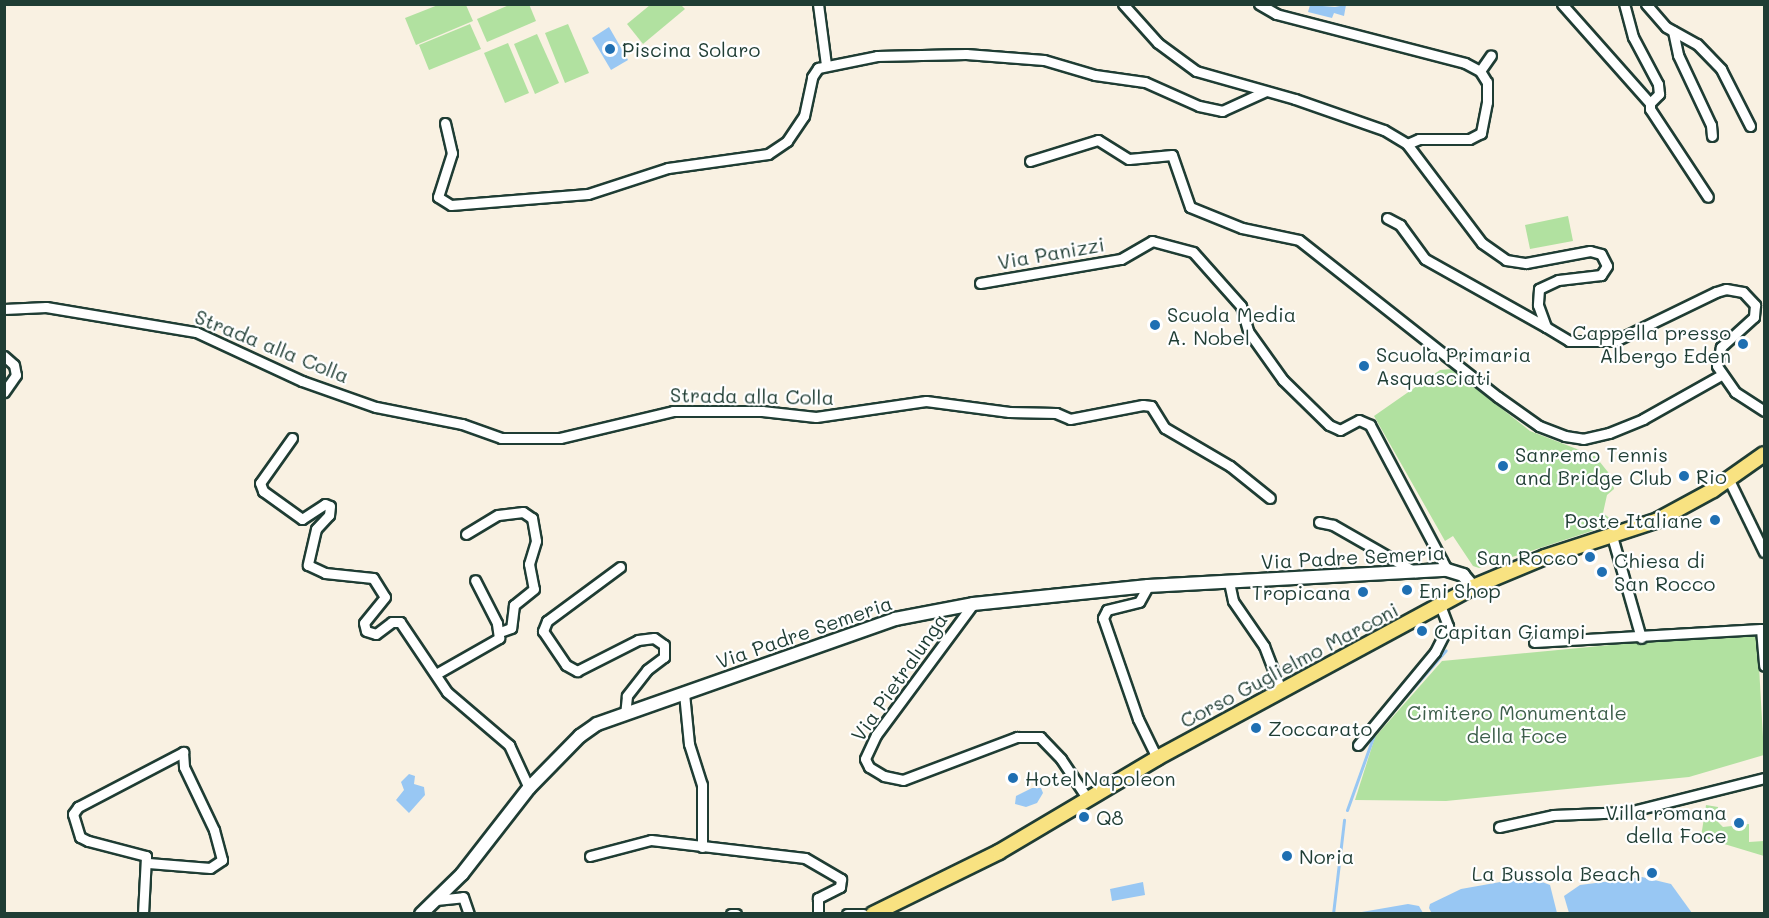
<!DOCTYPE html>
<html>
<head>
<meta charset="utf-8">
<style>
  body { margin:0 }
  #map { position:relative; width:1769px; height:918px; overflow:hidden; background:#f9f1e2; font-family:Mali,sans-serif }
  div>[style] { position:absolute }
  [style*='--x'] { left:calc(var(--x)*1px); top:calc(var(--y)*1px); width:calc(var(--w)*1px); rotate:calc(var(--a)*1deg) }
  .green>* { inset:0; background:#b1e1a0 }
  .water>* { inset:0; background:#98c7f3 }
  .stream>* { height:3px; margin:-1.5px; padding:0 1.5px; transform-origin:1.5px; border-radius:1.5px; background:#98c7f3 }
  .roads { filter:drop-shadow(2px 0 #1f3d34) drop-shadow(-2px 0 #1f3d34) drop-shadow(0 2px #1f3d34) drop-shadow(0 -2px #1f3d34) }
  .street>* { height:9px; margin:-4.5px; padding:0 4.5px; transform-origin:4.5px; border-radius:4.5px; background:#fff }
  .secondary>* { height:12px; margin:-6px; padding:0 6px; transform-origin:6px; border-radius:6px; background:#fff }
  .primary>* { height:14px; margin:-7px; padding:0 7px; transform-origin:7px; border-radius:7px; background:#f8e281 }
  .dots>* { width:16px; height:16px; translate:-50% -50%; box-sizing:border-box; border:3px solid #fff; border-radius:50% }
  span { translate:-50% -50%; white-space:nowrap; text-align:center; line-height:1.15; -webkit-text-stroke:4.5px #fff; paint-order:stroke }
  .poi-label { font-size:20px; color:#1f3d34 }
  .left { translate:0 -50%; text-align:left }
  .right { translate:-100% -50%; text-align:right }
  .street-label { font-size:20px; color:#1f3d34 }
  .park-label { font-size:20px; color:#3c5e4a }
  .frame { position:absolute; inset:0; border:6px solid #1f3d34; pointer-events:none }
</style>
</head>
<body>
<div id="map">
  <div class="green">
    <div style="clip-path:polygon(529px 4px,536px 21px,487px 42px,477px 19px,509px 5px)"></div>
    <div style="clip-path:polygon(466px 5px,473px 21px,416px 45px,405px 18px,438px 5px)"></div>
    <div style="clip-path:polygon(650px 5px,681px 5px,685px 9px,643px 44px,627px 24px)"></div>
    <div style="clip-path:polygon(470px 24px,481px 49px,429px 70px,419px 45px)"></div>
    <div style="clip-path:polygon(568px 24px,589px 73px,565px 83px,545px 33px)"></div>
    <div style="clip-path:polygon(537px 34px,559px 83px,535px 94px,514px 44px)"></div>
    <div style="clip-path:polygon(508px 43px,529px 93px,505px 103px,484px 53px)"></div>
    <div style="clip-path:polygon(1568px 216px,1573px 241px,1530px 249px,1525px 225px)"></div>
    <div style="clip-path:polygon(1451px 369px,1530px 431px,1595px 456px,1612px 477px,1614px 489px,1607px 495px,1603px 513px,1616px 523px,1479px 568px,1473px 566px,1453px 536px,1445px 541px,1374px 416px,1440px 370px)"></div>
    <div style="clip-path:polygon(1757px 631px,1764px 755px,1689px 777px,1446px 801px,1355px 800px,1375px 737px,1442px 661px)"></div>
    <div style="clip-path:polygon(1706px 805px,1718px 807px,1718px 822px,1723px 827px,1749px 824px,1749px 842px,1764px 841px,1764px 856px,1701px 837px)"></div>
  </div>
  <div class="water">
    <div style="clip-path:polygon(1310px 5px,1335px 7px,1346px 5px,1344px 16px,1334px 13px,1332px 18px,1308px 12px)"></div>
    <div style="clip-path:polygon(609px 27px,628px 60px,611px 70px,592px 38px)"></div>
    <div style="clip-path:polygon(409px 774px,415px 776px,414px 784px,424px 787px,425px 795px,409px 813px,396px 800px,404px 790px,401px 782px)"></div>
    <div style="clip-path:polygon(1032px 788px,1041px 788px,1043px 793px,1037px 803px,1026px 807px,1015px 804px,1016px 796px)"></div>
    <div style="clip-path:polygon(1642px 877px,1671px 884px,1692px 913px,1569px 913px,1564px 896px,1580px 885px)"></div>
    <div style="clip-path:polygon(1537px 880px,1550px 885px,1557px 913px,1432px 914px,1429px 908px,1430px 904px,1461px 889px,1506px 881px)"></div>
    <div style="clip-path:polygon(1143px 882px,1145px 895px,1112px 901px,1110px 889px)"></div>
    <div style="clip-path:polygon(1408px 904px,1419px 906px,1423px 913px,1356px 913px)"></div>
  </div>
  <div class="stream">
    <div style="--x:1347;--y:810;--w:83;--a:-70.3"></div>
    <div style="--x:1375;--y:732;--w:108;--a:-49.1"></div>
    <div style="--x:1333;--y:914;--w:95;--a:-83.3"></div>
  </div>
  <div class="roads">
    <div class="street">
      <div style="--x:818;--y:4;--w:62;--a:82.5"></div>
      <div style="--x:1123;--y:4;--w:52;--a:48.1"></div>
      <div style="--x:1158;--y:43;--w:47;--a:36.4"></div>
      <div style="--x:1196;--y:71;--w:103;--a:15.8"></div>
      <div style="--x:1295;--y:99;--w:94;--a:19.2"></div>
      <div style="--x:1384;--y:130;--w:27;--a:31"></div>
      <div style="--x:1407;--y:144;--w:124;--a:52.9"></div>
      <div style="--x:1482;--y:243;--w:29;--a:35"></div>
      <div style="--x:1506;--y:260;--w:20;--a:9"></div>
      <div style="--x:1526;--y:263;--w:65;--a:-10.6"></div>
      <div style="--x:1590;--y:251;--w:11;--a:15"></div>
      <div style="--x:1601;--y:254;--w:13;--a:63"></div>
      <div style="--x:1607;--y:266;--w:11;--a:124"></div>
      <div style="--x:1601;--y:275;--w:43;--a:173.4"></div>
      <div style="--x:1558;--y:280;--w:21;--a:155"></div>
      <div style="--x:1539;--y:289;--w:16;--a:94"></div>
      <div style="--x:1538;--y:305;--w:23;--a:70"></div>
      <div style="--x:1546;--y:327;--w:27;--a:31"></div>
      <div style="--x:1569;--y:341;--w:46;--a:0"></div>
      <div style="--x:1615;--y:341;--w:112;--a:-25.9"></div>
      <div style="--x:1716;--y:292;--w:10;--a:-17"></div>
      <div style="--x:1726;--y:289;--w:17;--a:10"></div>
      <div style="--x:1743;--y:292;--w:18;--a:47"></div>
      <div style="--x:1755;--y:305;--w:12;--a:95"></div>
      <div style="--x:1754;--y:317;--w:45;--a:137.7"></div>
      <div style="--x:1721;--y:347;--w:19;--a:102"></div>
      <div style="--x:1717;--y:366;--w:32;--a:55"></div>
      <div style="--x:1735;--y:392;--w:35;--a:33"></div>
      <div style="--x:1259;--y:4;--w:20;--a:30"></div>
      <div style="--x:1276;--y:14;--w:195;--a:14.5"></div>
      <div style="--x:1465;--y:63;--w:17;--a:28"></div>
      <div style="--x:1480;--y:71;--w:13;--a:58"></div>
      <div style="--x:1487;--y:82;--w:20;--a:90"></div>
      <div style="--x:1487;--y:102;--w:32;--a:101"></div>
      <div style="--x:1481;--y:133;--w:13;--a:153"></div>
      <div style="--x:1469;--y:139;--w:50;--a:180"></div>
      <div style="--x:1419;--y:139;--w:13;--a:157"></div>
      <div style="--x:1562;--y:4;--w:132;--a:48.4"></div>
      <div style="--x:1650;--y:103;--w:13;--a:-45"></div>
      <div style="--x:1659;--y:94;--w:10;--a:-96"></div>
      <div style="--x:1658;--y:84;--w:53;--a:-118"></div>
      <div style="--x:1633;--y:37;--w:34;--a:-105"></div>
      <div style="--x:1646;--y:4;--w:30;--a:49"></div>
      <div style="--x:1666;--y:27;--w:35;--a:29"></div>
      <div style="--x:1697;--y:44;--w:35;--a:46"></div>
      <div style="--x:1721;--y:69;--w:64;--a:63"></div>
      <div style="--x:1673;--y:31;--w:25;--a:78"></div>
      <div style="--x:1678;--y:55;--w:77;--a:64.8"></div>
      <div style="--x:1711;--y:125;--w:11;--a:85"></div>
      <div style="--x:1480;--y:71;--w:19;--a:-55"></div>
      <div style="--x:1650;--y:103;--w:6;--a:90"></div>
      <div style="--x:1650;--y:109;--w:105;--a:56.6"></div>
      <div style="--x:445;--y:123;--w:31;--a:77"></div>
      <div style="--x:452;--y:153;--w:46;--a:107.7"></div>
      <div style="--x:438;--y:197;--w:15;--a:32"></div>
      <div style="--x:451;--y:205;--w:137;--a:-4.6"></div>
      <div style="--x:588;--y:194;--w:84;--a:-18"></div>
      <div style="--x:668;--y:168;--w:101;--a:-8"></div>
      <div style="--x:768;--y:154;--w:23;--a:-34"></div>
      <div style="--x:787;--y:141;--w:30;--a:-56"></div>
      <div style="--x:804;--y:116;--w:40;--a:-78"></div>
      <div style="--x:812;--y:77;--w:11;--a:-56"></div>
      <div style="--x:818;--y:68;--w:60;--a:-11.5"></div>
      <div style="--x:877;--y:56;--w:89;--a:-1.3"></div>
      <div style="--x:966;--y:54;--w:78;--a:4.4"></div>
      <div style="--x:1044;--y:60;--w:53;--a:16.4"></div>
      <div style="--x:1095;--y:75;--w:50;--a:8"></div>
      <div style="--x:1145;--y:82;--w:59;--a:24"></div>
      <div style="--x:1199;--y:106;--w:24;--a:12"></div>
      <div style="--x:1222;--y:111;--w:48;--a:-24.4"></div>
      <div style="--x:1030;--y:161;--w:71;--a:-17.2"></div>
      <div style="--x:1098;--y:140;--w:36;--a:32"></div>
      <div style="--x:1129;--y:159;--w:43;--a:-5.3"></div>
      <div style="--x:1172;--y:155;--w:55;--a:70.9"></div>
      <div style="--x:1190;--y:207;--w:56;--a:22"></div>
      <div style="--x:1242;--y:228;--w:58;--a:11.9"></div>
      <div style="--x:1299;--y:240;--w:253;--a:38.3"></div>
      <div style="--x:1498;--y:397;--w:50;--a:35.3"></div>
      <div style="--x:1539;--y:426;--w:28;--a:21"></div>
      <div style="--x:1565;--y:436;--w:18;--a:9"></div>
      <div style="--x:1583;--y:439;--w:27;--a:-13"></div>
      <div style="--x:1609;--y:433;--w:37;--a:-22"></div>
      <div style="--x:1643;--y:419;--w:90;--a:-29.4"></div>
      <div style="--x:1387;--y:218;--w:15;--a:28"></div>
      <div style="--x:1400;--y:225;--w:42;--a:53.7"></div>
      <div style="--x:1425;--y:259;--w:139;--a:29.3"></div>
      <div style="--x:980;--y:283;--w:143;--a:-9.7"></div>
      <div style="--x:1121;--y:259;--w:36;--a:-30"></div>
      <div style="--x:1152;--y:241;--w:42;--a:15"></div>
      <div style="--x:1193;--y:252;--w:72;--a:48.4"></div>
      <div style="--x:1241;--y:306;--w:26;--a:74"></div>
      <div style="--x:1248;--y:331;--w:60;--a:54.5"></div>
      <div style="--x:1283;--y:380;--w:64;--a:44.4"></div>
      <div style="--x:1329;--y:425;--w:12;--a:24"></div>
      <div style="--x:1340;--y:430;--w:21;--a:-28"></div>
      <div style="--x:1359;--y:420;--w:12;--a:24"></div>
      <div style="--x:1370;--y:425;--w:164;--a:62"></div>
      <div style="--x:4;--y:309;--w:42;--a:-2.7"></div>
      <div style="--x:46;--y:307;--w:152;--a:9.5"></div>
      <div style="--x:196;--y:332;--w:117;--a:24.8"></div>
      <div style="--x:302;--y:381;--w:78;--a:19.4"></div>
      <div style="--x:376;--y:407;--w:88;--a:11.2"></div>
      <div style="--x:462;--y:424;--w:41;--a:19.7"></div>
      <div style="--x:501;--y:438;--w:59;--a:0"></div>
      <div style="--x:560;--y:438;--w:116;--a:-13.4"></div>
      <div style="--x:673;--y:411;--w:89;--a:0"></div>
      <div style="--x:762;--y:411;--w:54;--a:6.3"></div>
      <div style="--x:816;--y:417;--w:111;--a:-8.3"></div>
      <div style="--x:926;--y:401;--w:84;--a:7.5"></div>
      <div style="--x:1009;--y:412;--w:47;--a:1.2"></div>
      <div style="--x:1056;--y:413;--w:15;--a:23"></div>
      <div style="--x:1070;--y:419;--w:74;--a:-10.9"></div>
      <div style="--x:1143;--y:405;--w:8;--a:7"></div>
      <div style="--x:1151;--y:406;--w:26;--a:58"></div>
      <div style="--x:1165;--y:428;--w:75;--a:30.3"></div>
      <div style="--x:1230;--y:466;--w:51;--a:38.7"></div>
      <div style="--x:4;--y:356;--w:13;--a:42"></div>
      <div style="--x:14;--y:365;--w:10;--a:79"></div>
      <div style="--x:16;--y:375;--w:21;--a:125"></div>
      <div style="--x:292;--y:438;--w:55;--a:125.4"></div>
      <div style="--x:260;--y:483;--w:9;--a:69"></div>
      <div style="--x:263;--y:491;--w:48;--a:35.7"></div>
      <div style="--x:302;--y:519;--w:27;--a:-33"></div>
      <div style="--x:325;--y:504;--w:5;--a:22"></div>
      <div style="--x:330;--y:506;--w:9;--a:96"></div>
      <div style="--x:329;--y:515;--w:19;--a:133"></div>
      <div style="--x:316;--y:529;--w:37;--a:103"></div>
      <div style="--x:308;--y:565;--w:19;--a:25"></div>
      <div style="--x:325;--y:573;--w:48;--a:5.9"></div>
      <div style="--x:373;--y:578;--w:22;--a:58"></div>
      <div style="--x:385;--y:597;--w:33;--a:129"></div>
      <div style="--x:364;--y:623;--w:8;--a:76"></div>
      <div style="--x:366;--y:631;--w:10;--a:17"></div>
      <div style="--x:376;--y:634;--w:20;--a:-37"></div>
      <div style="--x:392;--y:622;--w:8;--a:0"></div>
      <div style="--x:400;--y:622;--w:84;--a:56.1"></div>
      <div style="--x:447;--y:692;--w:82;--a:40.5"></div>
      <div style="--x:509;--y:745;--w:47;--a:65.1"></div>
      <div style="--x:1729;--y:480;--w:80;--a:64.1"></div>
      <div style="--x:1319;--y:522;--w:14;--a:12"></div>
      <div style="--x:1333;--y:525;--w:95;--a:29.8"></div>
      <div style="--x:466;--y:534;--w:37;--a:-31"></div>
      <div style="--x:498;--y:515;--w:25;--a:-7"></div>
      <div style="--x:523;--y:512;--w:11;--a:34"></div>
      <div style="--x:532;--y:518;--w:23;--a:80"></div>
      <div style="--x:536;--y:541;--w:24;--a:107"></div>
      <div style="--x:529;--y:564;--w:25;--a:79"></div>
      <div style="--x:534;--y:589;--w:26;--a:141"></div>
      <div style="--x:514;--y:605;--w:23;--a:97"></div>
      <div style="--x:511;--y:628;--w:12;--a:160"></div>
      <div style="--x:1612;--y:536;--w:106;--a:74.1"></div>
      <div style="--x:620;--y:567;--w:91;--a:143.5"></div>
      <div style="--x:547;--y:621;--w:11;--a:112"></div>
      <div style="--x:543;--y:631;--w:41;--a:55.9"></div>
      <div style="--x:566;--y:665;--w:13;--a:29"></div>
      <div style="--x:577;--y:671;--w:68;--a:-26.9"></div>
      <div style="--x:638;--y:640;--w:16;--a:-7"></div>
      <div style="--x:654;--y:638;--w:12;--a:35"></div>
      <div style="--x:664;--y:645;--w:12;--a:90"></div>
      <div style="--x:664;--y:657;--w:21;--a:143"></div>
      <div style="--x:647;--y:670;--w:33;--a:128"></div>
      <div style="--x:627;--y:696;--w:18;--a:96"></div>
      <div style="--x:1229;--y:582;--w:19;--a:78"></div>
      <div style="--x:1233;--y:601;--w:55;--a:55.4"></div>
      <div style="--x:1264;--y:646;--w:47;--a:68.9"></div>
      <div style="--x:1148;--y:586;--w:18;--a:119"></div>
      <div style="--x:1139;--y:602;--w:33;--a:166"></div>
      <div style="--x:1107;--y:610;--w:9;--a:117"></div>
      <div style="--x:1103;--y:618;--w:107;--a:70.9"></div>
      <div style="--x:1138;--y:719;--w:43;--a:64"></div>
      <div style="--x:973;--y:604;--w:163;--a:126.5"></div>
      <div style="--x:876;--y:735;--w:26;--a:115"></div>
      <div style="--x:865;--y:759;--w:9;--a:63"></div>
      <div style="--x:869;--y:767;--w:17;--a:31"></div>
      <div style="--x:884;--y:776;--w:19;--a:12"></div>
      <div style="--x:903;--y:780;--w:122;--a:-20.7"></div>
      <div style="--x:1017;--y:737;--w:23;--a:0"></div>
      <div style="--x:1040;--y:737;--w:30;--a:46"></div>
      <div style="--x:1061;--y:759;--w:47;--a:56.3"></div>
      <div style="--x:1534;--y:642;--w:227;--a:-3.3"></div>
      <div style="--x:1761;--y:629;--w:37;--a:85"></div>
      <div style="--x:436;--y:674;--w:73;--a:-29.7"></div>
      <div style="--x:499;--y:638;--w:15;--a:-98"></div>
      <div style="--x:497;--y:623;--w:48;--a:-117.1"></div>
      <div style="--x:684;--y:693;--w:51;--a:84.4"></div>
      <div style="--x:689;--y:744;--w:43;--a:72.4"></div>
      <div style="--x:702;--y:785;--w:62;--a:90"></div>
      <div style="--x:1358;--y:745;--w:121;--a:-50.4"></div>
      <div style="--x:1435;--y:652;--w:29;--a:-63"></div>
      <div style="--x:1448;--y:626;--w:22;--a:-111"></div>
      <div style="--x:1499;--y:827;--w:55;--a:-12.5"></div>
      <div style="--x:1553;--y:815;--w:75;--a:-2.3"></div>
      <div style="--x:1628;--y:812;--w:140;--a:-14"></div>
      <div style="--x:590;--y:856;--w:63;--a:-14.7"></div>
      <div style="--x:651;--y:840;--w:155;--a:6.7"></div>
      <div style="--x:805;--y:858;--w:42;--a:30.3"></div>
      <div style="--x:841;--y:879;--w:8;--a:97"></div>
      <div style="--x:840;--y:887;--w:25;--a:153"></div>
      <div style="--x:818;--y:898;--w:16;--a:90"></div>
      <div style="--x:436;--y:900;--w:27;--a:-6"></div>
      <div style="--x:463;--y:897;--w:18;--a:71"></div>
      <div style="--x:143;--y:914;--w:58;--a:-87"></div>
      <div style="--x:146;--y:856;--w:60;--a:-165.5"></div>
      <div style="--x:88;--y:841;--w:9;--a:-153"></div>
      <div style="--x:80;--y:837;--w:24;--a:-107"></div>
      <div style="--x:73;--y:814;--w:9;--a:-54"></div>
      <div style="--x:78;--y:807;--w:119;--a:-27.6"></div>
      <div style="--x:183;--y:752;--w:15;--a:86"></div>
      <div style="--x:184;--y:767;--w:70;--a:64.5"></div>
      <div style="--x:214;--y:830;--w:31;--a:75"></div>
      <div style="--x:222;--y:860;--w:14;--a:146"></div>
      <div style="--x:210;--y:868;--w:62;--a:-175.4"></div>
      <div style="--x:731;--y:914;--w:5;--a:0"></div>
      <div style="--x:847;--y:914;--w:16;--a:0"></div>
    </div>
    <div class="secondary">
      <div style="--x:421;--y:914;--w:57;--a:-44.3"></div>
      <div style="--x:462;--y:874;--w:109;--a:-52.1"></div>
      <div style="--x:529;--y:788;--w:73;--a:-45.6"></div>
      <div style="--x:580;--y:736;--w:21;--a:-35"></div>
      <div style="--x:597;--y:724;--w:316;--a:-19.4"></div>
      <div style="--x:895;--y:619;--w:79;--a:-10.9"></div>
      <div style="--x:973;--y:604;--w:176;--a:-5.9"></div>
      <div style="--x:1148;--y:586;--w:299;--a:-3.1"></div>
      <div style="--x:1447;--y:570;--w:17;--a:17"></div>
      <div style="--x:1463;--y:575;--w:16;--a:50"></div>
    </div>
    <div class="primary">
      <div style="--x:873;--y:914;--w:140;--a:-26.2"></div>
      <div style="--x:999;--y:852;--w:184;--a:-30.7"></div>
      <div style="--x:1157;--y:758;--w:359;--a:-28.4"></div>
      <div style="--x:1473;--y:587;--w:78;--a:-22.6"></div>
      <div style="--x:1545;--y:557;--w:119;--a:-18.1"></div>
      <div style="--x:1658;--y:520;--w:63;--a:-28.6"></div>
      <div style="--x:1713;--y:490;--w:62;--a:-35.2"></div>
    </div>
  </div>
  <div class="dots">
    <div style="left:610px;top:49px;background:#1f6fb2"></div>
    <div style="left:1155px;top:325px;background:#1f6fb2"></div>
    <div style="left:1743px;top:344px;background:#1f6fb2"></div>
    <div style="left:1364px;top:366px;background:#1f6fb2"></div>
    <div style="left:1503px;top:466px;background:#1f6fb2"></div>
    <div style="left:1684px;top:476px;background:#1f6fb2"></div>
    <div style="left:1715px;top:520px;background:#1f6fb2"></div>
    <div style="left:1590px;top:557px;background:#1f6fb2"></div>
    <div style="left:1602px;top:572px;background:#1f6fb2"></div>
    <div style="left:1407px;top:590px;background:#1f6fb2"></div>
    <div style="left:1363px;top:592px;background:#1f6fb2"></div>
    <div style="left:1422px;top:631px;background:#1f6fb2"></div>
    <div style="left:1256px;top:728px;background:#1f6fb2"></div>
    <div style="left:1013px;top:778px;background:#1f6fb2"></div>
    <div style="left:1084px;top:817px;background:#1f6fb2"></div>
    <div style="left:1739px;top:823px;background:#1f6fb2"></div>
    <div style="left:1287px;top:856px;background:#1f6fb2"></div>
    <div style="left:1652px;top:873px;background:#1f6fb2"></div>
  </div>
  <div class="poi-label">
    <span class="left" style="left:622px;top:49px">Piscina Solaro</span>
    <span class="left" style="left:1167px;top:326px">Scuola Media<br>A. Nobel</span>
    <span class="right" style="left:1731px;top:344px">Cappella presso<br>Albergo Eden</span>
    <span class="left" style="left:1376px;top:366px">Scuola Primaria<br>Asquasciati</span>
    <span class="left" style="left:1515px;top:466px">Sanremo Tennis<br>and Bridge Club</span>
    <span class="left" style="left:1696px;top:476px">Rio</span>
    <span class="right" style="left:1703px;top:520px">Poste Italiane</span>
    <span class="right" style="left:1578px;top:557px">San Rocco</span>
    <span class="left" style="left:1614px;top:572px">Chiesa di<br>San Rocco</span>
    <span class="left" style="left:1419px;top:590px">Eni Shop</span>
    <span class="right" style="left:1351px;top:592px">Tropicana</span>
    <span class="left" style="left:1434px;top:631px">Capitan Giampi</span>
    <span class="left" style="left:1268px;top:728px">Zoccarato</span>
    <span class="left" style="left:1025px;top:778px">Hotel Napoleon</span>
    <span class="right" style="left:1727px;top:824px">Villa romana<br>della Foce</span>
    <span class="left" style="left:1096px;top:817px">Q8</span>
    <span class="left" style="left:1299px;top:856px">Noria</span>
    <span class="right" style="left:1640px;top:873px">La Bussola Beach</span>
  </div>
  <div class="street-label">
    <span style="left:1051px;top:253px;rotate:-10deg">Via Panizzi</span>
    <span style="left:272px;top:346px;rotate:22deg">Strada alla Colla</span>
    <span style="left:752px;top:396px;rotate:1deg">Strada alla Colla</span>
    <span style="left:1353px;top:557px;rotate:-3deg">Via Padre Semeria</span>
    <span style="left:804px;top:632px;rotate:-19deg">Via Padre Semeria</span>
    <span style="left:1289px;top:665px;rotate:-28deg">Corso Guglielmo Marconi</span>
    <span style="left:899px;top:677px;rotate:-55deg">Via Pietralunga</span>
  </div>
  <div class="park-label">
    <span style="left:1517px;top:724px">Cimitero Monumentale<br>della Foce</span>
  </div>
  <div class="frame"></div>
</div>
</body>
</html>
